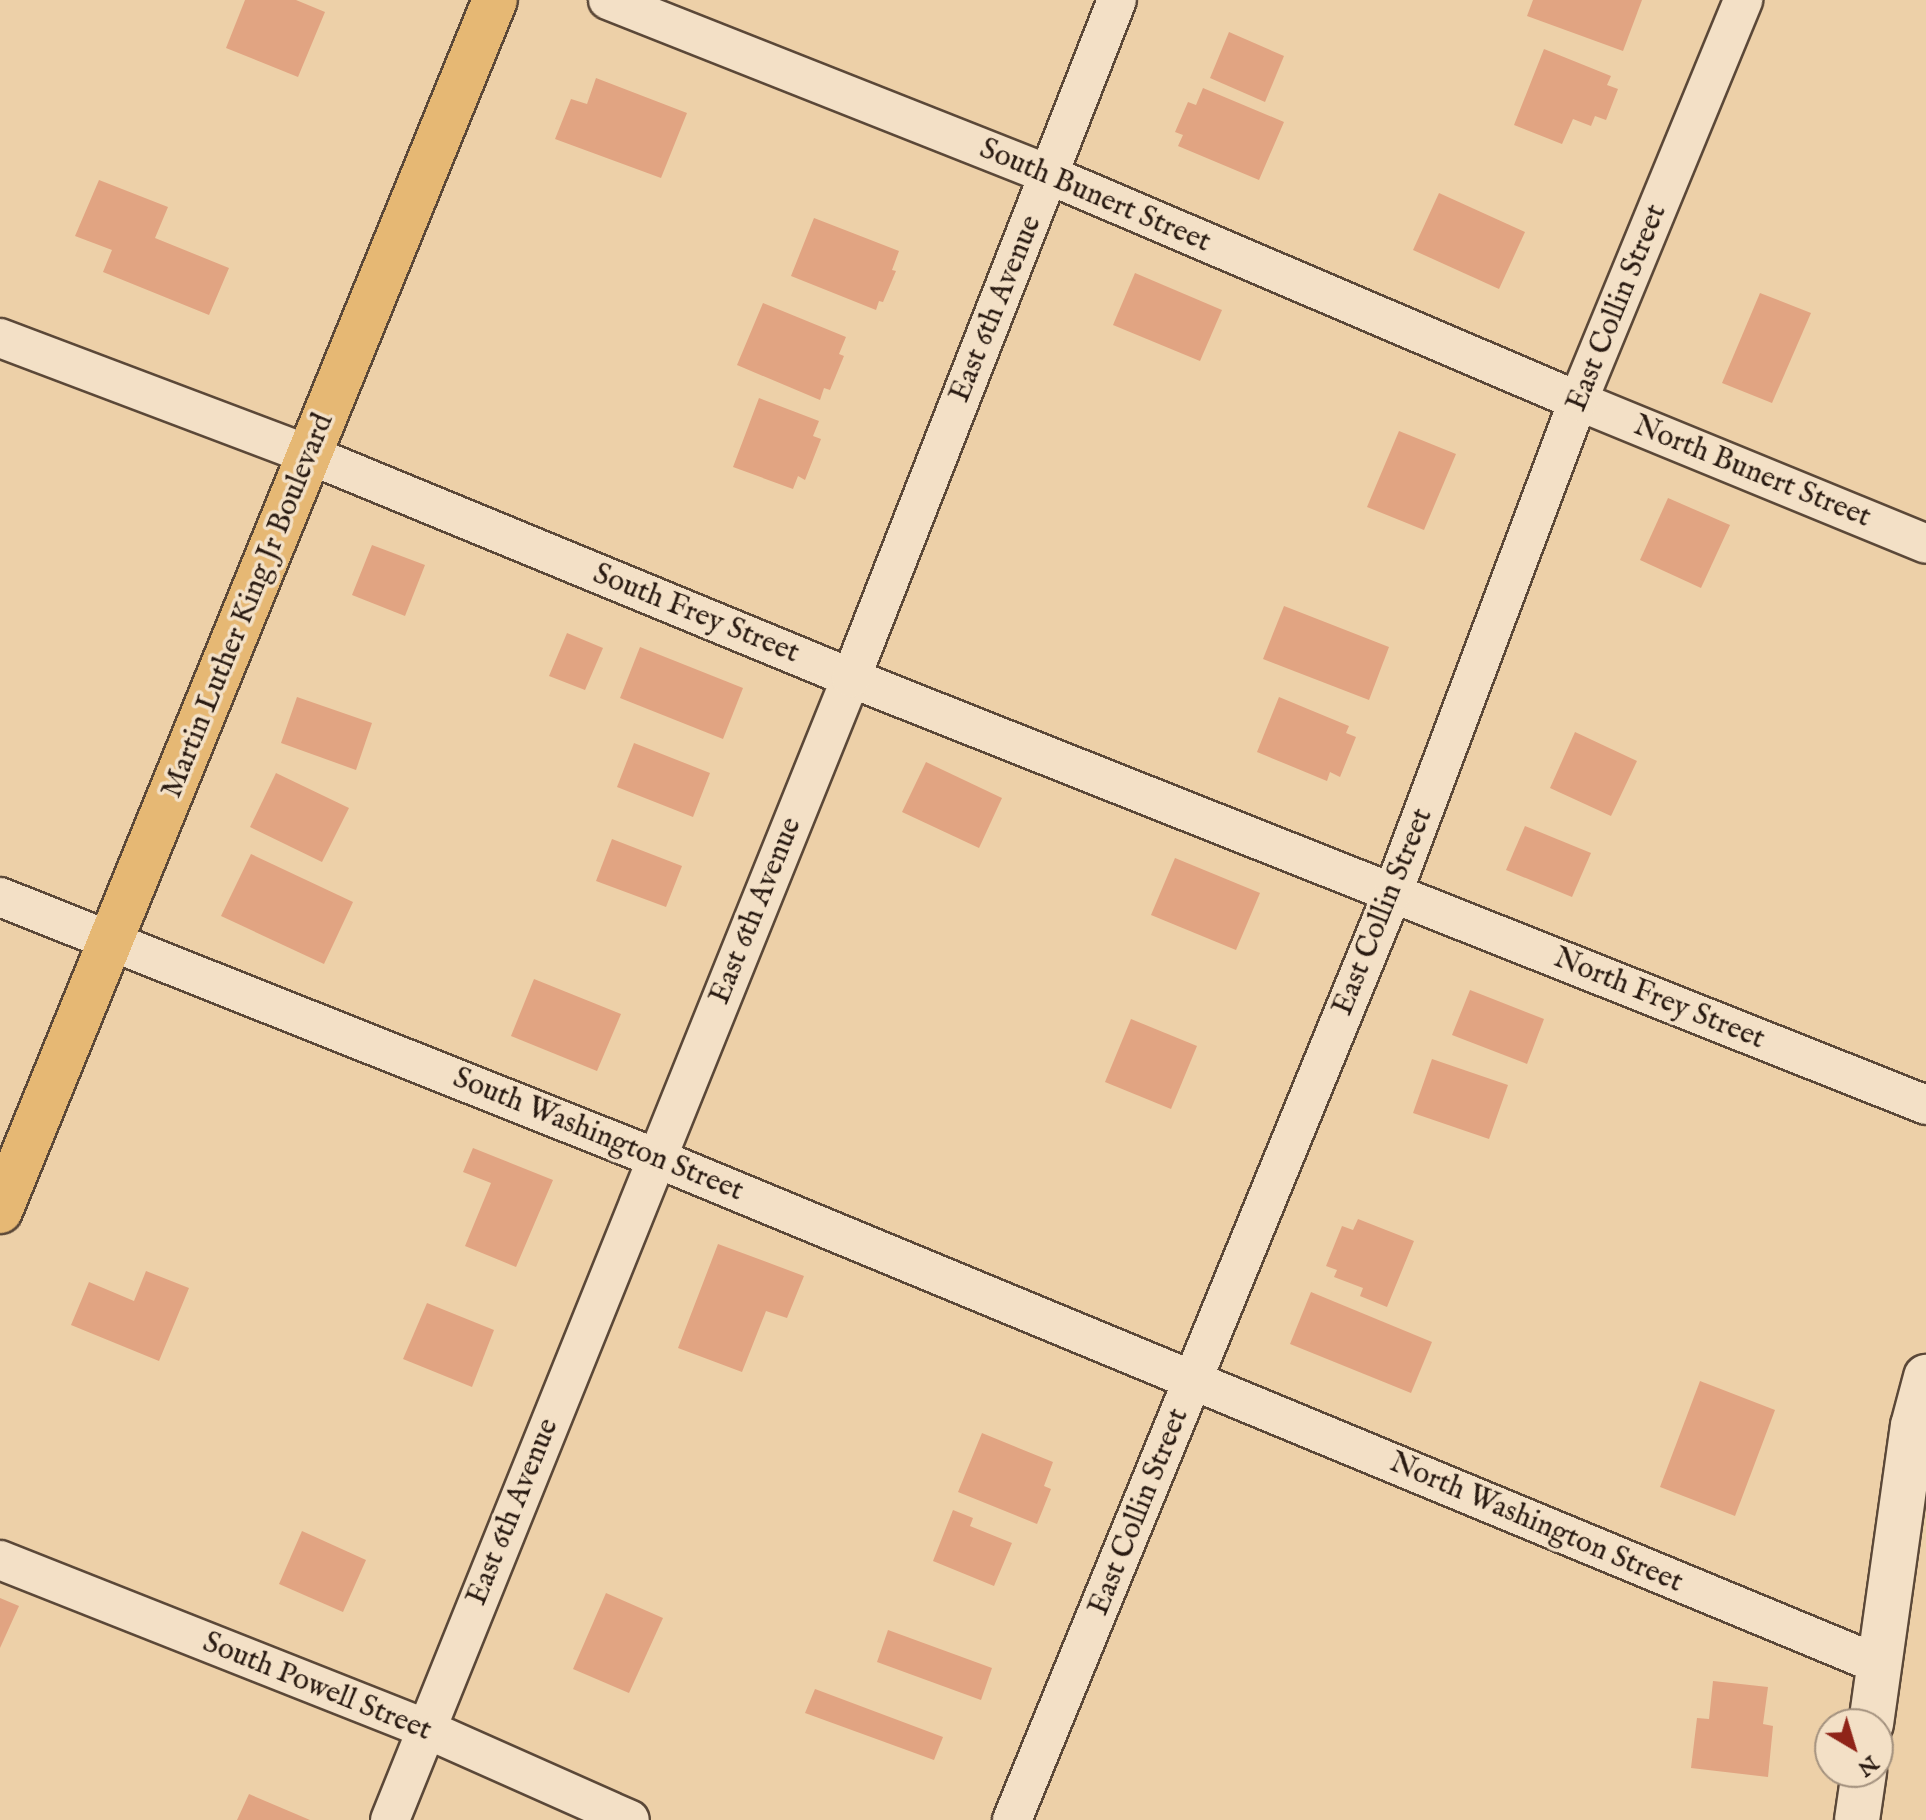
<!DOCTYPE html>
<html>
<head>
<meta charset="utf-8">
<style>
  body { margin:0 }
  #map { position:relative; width:1926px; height:1820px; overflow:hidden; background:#edd0a8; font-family:"IM FELL English",serif }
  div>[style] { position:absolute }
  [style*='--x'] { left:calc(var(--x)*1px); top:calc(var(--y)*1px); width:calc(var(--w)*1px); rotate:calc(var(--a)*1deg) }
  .building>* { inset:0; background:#e1a482 }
  .roads { filter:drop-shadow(2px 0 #5b4838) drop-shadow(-2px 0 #5b4838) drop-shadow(0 2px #5b4838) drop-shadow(0 -2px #5b4838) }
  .minor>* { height:38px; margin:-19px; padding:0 19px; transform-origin:19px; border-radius:19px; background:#f3e0c6 }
  .tertiary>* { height:44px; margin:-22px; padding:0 22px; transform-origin:22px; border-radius:22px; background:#f3e0c6 }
  .primary>* { height:44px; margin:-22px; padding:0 22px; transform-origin:22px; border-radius:22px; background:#e6b874 }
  span { translate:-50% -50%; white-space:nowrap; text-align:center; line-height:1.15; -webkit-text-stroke:7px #f3e0c6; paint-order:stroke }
  .street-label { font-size:30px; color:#2a1b12 }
  .north { position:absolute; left:1814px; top:1708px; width:80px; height:80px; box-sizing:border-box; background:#f3e0c6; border:2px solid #a3917e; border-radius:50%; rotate:142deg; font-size:22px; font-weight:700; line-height:32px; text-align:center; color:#2a1b12 }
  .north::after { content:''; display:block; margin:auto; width:28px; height:36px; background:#8f2418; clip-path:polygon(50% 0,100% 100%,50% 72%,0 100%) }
</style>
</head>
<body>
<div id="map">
  <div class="building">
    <div style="clip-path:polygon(245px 0,296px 0,325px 12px,298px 77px,226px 48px)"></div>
    <div style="clip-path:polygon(1533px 0,1642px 0,1623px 51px,1527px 16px)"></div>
    <div style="clip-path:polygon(1229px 32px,1284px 56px,1265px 102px,1210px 78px)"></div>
    <div style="clip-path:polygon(1544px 49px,1611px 76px,1607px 85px,1618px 89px,1606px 120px,1595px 116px,1591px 126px,1573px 119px,1562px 144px,1514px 125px)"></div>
    <div style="clip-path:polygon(596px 78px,687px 113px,661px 178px,555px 139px,571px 99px,587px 104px)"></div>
    <div style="clip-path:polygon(1203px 88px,1284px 122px,1259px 180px,1178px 146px,1183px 135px,1175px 132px,1188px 102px,1196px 105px)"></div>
    <div style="clip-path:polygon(99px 180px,168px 207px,155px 238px,229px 268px,209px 315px,103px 272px,112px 250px,75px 236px)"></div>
    <div style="clip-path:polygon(1439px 193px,1525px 232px,1499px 289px,1413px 250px)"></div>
    <div style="clip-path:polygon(814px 218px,899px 251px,892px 270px,896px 271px,883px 302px,879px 301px,876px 310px,791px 276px)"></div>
    <div style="clip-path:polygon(1135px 273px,1222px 310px,1200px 361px,1113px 325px)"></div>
    <div style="clip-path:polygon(1760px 293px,1811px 313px,1772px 403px,1722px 383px)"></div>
    <div style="clip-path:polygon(763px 303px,846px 337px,839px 354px,844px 356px,830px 390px,824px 388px,820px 400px,737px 365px)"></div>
    <div style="clip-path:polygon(759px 398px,819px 421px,813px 436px,821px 439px,805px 480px,798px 476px,793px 489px,733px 467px)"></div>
    <div style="clip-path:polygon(1399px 431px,1456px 454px,1424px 530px,1367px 507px)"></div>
    <div style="clip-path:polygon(1668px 498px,1730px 525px,1701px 588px,1640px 560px)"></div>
    <div style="clip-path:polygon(372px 545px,425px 565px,405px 616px,352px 595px)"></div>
    <div style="clip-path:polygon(1284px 606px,1389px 647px,1369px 700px,1263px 659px)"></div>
    <div style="clip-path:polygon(567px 633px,603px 648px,585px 690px,549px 676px)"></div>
    <div style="clip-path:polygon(640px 647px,743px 688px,723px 739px,620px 698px)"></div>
    <div style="clip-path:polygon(297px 697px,372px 723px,356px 770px,281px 743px)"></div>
    <div style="clip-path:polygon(1279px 697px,1349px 726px,1346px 733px,1356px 737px,1340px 777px,1330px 772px,1327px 781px,1257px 752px)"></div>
    <div style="clip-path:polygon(1575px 732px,1637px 761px,1611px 816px,1550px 788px)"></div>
    <div style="clip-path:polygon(634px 743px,710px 773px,693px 817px,617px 787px)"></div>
    <div style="clip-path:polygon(926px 762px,1002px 798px,979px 848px,902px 812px)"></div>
    <div style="clip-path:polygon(276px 773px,349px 808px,322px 862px,250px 827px)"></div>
    <div style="clip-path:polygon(1525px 826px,1591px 853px,1572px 897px,1506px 870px)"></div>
    <div style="clip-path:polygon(612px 839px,682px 866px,666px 907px,596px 881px)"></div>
    <div style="clip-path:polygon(251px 854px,353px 902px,324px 964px,221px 916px)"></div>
    <div style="clip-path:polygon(1175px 858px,1260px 893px,1236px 950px,1151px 915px)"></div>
    <div style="clip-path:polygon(534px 979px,621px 1014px,597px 1071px,511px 1036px)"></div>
    <div style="clip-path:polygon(1470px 990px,1544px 1019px,1527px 1064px,1452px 1035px)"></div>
    <div style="clip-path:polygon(1131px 1019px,1197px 1046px,1171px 1109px,1105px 1082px)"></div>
    <div style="clip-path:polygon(1432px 1059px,1508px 1085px,1489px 1139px,1413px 1113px)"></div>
    <div style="clip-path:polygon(473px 1148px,553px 1180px,516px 1267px,465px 1246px,491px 1183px,463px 1172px)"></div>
    <div style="clip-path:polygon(1358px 1219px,1414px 1241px,1387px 1307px,1360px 1296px,1363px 1288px,1334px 1277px,1337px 1270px,1326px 1266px,1342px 1226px,1353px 1230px)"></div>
    <div style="clip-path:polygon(718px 1244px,804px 1276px,787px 1318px,766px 1311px,742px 1372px,678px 1348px)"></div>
    <div style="clip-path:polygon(146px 1271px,189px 1288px,159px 1361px,71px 1325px,89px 1282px,134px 1301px)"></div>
    <div style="clip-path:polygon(1311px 1292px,1432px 1342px,1411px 1393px,1290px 1344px)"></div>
    <div style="clip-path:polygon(427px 1303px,494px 1330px,472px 1387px,403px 1359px)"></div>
    <div style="clip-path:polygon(1700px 1381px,1775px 1410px,1735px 1516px,1660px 1487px)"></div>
    <div style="clip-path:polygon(982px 1433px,1053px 1462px,1044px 1486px,1051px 1489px,1037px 1524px,958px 1492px)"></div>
    <div style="clip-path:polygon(953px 1510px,973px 1518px,970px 1526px,1012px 1543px,994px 1586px,933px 1561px)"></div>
    <div style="clip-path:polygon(302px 1531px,366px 1560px,343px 1612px,279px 1584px)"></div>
    <div style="clip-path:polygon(606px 1593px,663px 1618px,629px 1693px,573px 1669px)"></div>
    <div style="clip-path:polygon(0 1598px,19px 1606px,0 1648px)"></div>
    <div style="clip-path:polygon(888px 1630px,992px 1668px,981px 1700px,877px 1662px)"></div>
    <div style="clip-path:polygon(1713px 1681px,1768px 1687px,1763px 1724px,1773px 1726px,1768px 1777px,1691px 1768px,1697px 1718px,1709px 1719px)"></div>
    <div style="clip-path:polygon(815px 1689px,943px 1737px,934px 1760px,805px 1713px)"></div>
    <div style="clip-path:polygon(249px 1794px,310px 1820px,237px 1820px)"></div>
  </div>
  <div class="roads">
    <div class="minor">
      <div style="--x:608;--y:0;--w:474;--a:21.6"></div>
      <div style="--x:1049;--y:175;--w:575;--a:23.13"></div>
      <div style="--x:1578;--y:401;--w:376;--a:22.3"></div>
      <div style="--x:0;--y:338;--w:331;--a:20.7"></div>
      <div style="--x:310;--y:455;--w:585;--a:22.4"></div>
      <div style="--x:851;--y:678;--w:1157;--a:21.66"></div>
      <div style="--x:0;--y:897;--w:706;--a:21.7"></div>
      <div style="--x:656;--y:1158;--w:1325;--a:22.5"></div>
      <div style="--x:0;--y:1560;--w:458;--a:21.6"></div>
      <div style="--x:426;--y:1729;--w:223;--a:24"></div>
      <div style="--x:390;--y:1820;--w:1232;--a:-68.02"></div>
      <div style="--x:851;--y:678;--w:728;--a:-68.58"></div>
      <div style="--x:1012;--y:1820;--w:1003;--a:-67.68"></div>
      <div style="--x:1393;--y:892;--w:525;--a:-69.35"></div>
      <div style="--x:1578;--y:401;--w:434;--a:-67.6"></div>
    </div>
    <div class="tertiary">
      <div style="--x:1871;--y:1724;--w:301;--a:-82"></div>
      <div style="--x:1913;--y:1426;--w:51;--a:-75.1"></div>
      <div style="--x:1857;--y:1820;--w:49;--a:-81.7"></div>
    </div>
    <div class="primary">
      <div style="--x:0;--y:1211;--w:1308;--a:-67.77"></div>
    </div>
  </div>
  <div class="street-label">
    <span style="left:1095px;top:196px;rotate:23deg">South Bunert Street</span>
    <span style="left:1617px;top:308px;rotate:-68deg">East Collin Street</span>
    <span style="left:996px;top:309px;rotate:-68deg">East 6th Avenue</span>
    <span style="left:1752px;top:472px;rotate:22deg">North Bunert Street</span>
    <span style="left:248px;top:606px;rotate:-68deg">Martin Luther King Jr Boulevard</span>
    <span style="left:696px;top:614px;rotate:22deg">South Frey Street</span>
    <span style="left:756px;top:911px;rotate:-68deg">East 6th Avenue</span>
    <span style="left:1383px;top:912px;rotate:-68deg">East Collin Street</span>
    <span style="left:1659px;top:999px;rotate:22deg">North Frey Street</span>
    <span style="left:598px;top:1135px;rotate:22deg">South Washington Street</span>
    <span style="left:513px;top:1512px;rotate:-68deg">East 6th Avenue</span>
    <span style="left:1139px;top:1512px;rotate:-68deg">East Collin Street</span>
    <span style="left:1536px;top:1523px;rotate:23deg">North Washington Street</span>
    <span style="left:317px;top:1687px;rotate:22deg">South Powell Street</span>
  </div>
  <div class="north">N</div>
</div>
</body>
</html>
